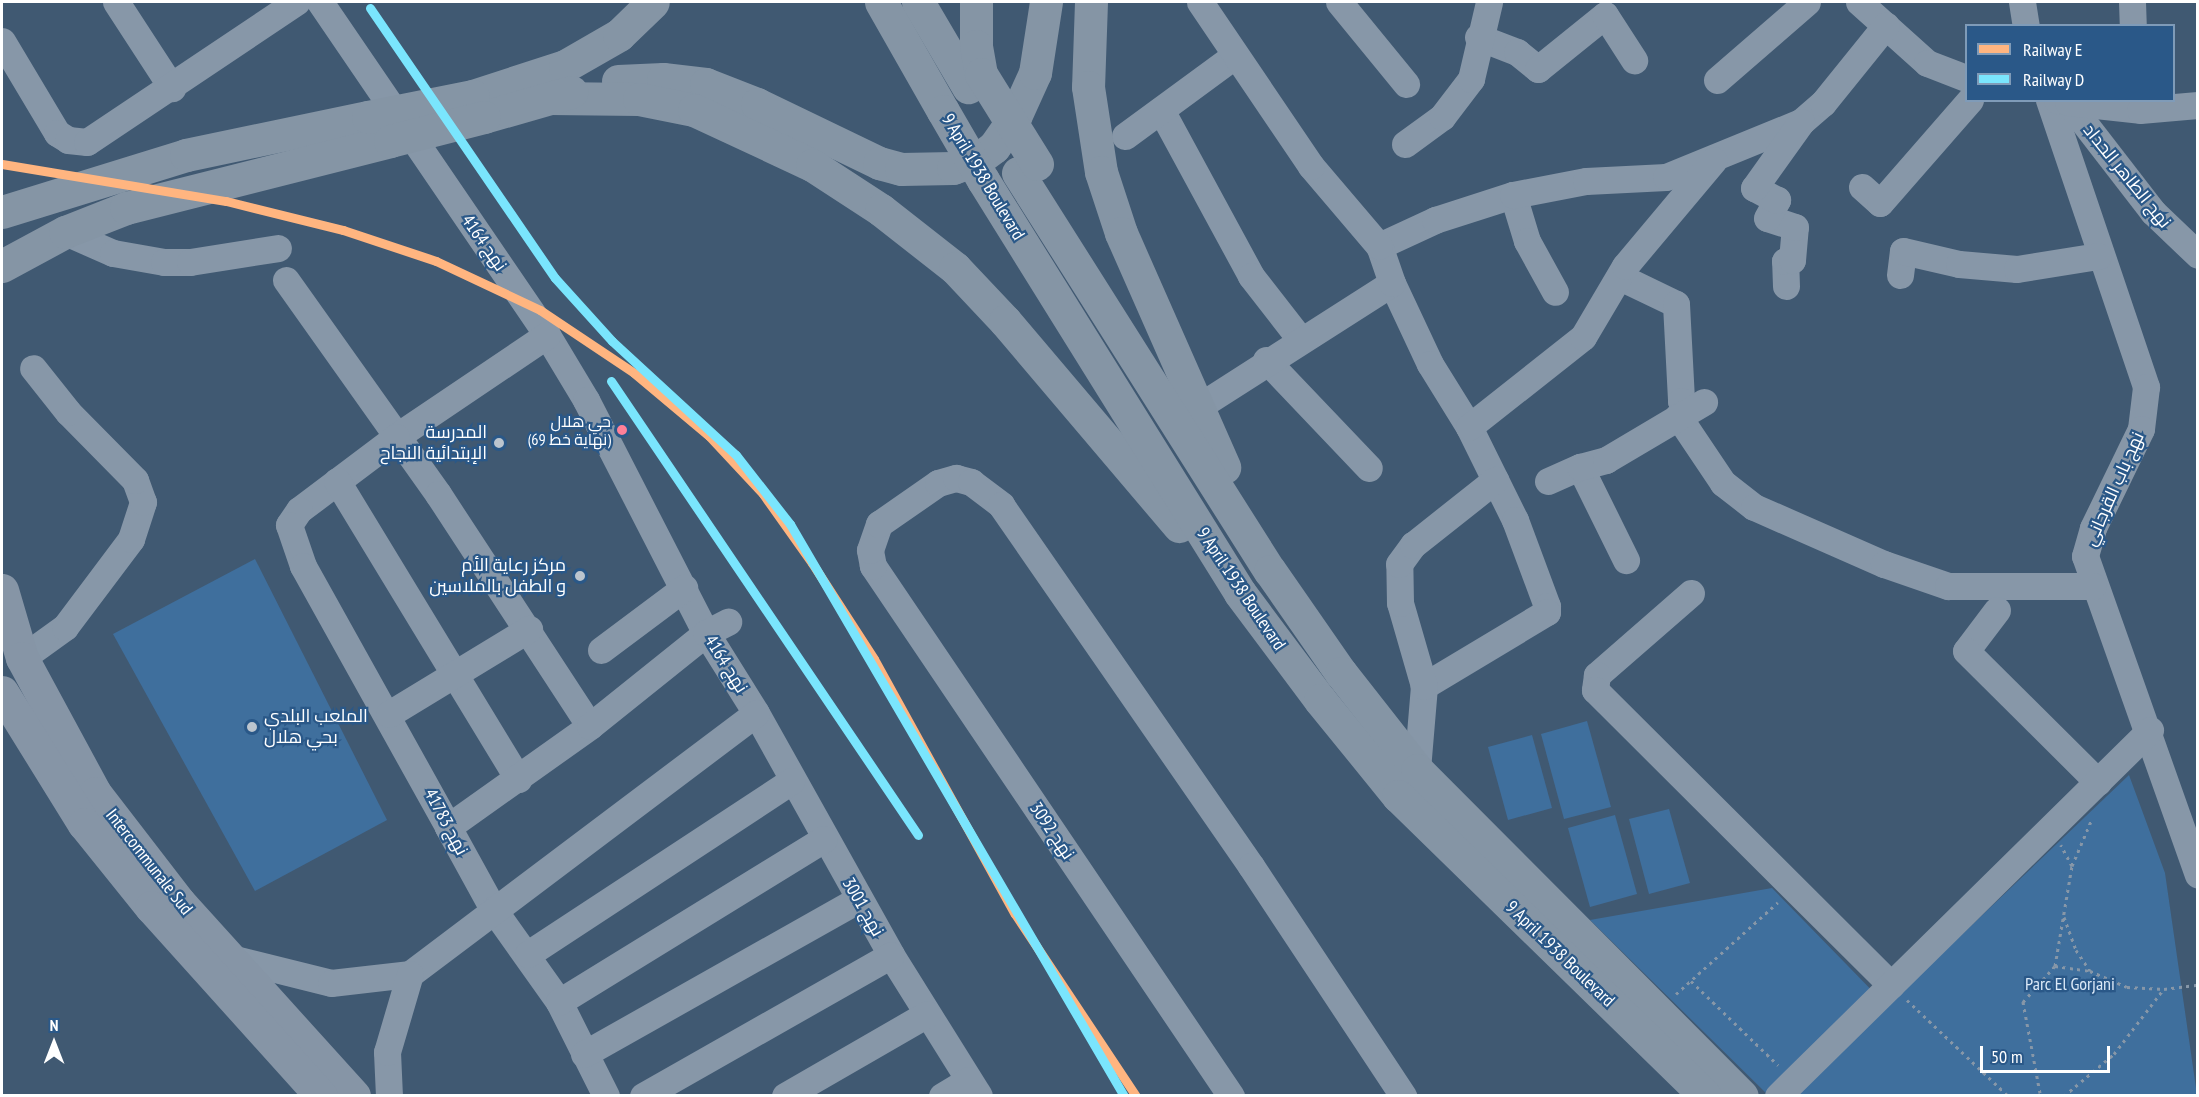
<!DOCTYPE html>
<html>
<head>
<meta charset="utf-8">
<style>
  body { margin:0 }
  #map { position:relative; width:2199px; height:1097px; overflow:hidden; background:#405972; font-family:"PT Sans Narrow",Cairo,sans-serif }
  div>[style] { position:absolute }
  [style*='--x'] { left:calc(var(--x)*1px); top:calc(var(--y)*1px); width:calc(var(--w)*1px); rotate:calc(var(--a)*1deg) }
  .green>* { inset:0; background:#3f6f9d }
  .path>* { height:3px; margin-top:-1.5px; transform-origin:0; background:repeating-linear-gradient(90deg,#8797a8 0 3px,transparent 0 7.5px) }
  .minor>* { height:27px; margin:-13.5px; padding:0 13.5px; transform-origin:13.5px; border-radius:13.5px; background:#8797a8 }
  .major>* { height:33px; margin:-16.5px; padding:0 16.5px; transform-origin:16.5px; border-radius:16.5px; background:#8595a5 }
  .highway>* { height:33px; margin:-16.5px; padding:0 16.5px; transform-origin:16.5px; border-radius:16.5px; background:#8695a6 }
  .major-bridge>* { height:33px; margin:-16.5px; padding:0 16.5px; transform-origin:16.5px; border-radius:16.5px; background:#8595a5 }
  .rail-1>* { height:9px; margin:-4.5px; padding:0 4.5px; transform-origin:4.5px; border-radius:4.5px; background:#ffb580 }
  .rail-2>* { height:9px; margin:-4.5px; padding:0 4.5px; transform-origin:4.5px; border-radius:4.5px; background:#7ae5fd }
  .dots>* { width:16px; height:16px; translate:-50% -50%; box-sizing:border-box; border:3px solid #2a5888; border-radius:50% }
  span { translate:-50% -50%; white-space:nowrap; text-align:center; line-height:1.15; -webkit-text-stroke:4.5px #2a5888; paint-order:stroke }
  .bus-label { font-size:16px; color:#fff }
  .right { translate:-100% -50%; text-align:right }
  .street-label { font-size:18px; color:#fff }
  .poi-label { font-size:18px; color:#fff }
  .left { translate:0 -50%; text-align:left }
  .park-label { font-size:18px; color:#dbe9f7 }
  .frame { position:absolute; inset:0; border:3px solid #fff; pointer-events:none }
  .legend { position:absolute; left:1965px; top:24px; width:210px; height:78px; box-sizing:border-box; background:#2a5888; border:2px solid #7f9bb8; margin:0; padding:8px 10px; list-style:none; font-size:18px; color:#fff }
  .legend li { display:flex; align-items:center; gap:12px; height:30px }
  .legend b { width:30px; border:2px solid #7f9bb8 }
  .north { position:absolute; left:24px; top:1013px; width:60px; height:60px; -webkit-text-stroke:4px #2a5888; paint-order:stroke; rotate:0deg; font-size:16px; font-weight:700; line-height:24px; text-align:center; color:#fff }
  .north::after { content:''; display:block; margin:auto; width:21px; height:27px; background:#fff; clip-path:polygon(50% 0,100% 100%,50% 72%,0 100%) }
  .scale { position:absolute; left:1980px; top:1046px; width:130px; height:27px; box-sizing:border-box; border:3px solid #fff; border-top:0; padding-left:8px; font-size:18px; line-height:21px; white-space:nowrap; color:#fff; -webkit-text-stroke:4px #2a5888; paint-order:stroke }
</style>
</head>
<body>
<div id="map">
  <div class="green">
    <div style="clip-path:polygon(255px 559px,387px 820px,255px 891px,113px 634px)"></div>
    <div style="clip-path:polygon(1587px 721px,1611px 807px,1564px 819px,1541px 734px)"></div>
    <div style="clip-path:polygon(1532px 735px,1552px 808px,1508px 820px,1488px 747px)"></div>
    <div style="clip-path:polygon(2129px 775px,2165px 873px,2197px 1095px,1768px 1095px,1590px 920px,1772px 888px,1887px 1006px)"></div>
    <div style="clip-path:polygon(1669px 809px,1690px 883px,1649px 894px,1629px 819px)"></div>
    <div style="clip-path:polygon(1615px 815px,1637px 894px,1590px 907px,1568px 828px)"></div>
  </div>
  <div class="path">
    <div style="--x:2072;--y:866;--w:49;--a:-67.1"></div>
    <div style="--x:2064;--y:917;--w:35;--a:70"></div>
    <div style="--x:2076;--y:950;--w:25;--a:56"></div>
    <div style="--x:2090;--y:971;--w:40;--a:23.4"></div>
    <div style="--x:2127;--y:987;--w:37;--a:3"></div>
    <div style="--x:2164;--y:989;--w:34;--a:-7"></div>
    <div style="--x:2055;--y:966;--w:35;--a:8"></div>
    <div style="--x:1691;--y:981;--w:121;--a:44"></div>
    <div style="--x:1676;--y:994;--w:137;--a:-42"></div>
    <div style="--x:1907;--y:1000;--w:139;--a:43.5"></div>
    <div style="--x:2040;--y:1093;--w:93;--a:-100.6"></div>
    <div style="--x:2023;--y:1002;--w:48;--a:-48.4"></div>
    <div style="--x:2055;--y:966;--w:101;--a:-80.4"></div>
    <div style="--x:2072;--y:866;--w:24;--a:-118"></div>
    <div style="--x:2030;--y:1096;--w:23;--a:0"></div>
    <div style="--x:2064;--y:1096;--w:65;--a:-40"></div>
    <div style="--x:2114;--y:1054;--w:81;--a:-52.6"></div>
  </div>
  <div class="minor">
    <div style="--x:116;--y:2;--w:103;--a:56.9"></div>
    <div style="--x:320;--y:2;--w:403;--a:55.7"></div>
    <div style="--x:547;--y:335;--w:76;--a:59"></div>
    <div style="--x:586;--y:400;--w:262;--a:62.8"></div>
    <div style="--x:706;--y:633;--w:94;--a:58"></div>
    <div style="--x:756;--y:713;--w:277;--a:60.8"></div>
    <div style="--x:891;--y:955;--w:166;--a:58"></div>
    <div style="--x:1339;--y:2;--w:106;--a:50.7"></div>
    <div style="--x:1859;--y:2;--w:91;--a:41.9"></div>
    <div style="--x:1927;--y:63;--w:42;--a:21"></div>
    <div style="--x:2022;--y:2;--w:24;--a:81"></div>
    <div style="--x:2132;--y:2;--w:24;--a:88"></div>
    <div style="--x:1478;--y:37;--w:42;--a:21"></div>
    <div style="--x:1517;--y:52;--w:27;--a:39"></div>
    <div style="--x:1538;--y:69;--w:86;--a:-38.9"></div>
    <div style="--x:1605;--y:15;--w:54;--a:57.2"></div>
    <div style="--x:2;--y:41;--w:107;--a:59.1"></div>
    <div style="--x:57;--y:133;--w:13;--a:32"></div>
    <div style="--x:68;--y:140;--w:19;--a:6"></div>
    <div style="--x:87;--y:142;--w:252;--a:-33.8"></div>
    <div style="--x:1717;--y:80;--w:119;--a:-40.9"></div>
    <div style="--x:2049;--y:100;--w:303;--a:71.3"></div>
    <div style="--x:2146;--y:387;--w:42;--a:96.8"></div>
    <div style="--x:2141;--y:429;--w:110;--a:115.9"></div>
    <div style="--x:2093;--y:528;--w:29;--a:106"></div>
    <div style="--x:2085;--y:556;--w:338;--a:70.5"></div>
    <div style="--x:2057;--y:100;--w:11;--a:10"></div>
    <div style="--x:2068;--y:102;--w:139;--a:52.3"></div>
    <div style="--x:2153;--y:212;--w:62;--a:43.7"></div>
    <div style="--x:2068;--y:102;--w:72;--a:6.3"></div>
    <div style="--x:2140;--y:110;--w:58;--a:-4.9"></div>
    <div style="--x:1161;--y:110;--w:189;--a:61.5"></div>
    <div style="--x:1251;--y:276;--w:80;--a:52.1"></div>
    <div style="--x:1125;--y:136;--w:135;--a:-36.3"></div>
    <div style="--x:1405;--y:144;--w:46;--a:-36.1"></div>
    <div style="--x:1442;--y:117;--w:48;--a:-52.7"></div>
    <div style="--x:1471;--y:79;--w:79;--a:-76.8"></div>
    <div style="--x:1862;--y:187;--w:24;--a:42"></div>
    <div style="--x:1880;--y:203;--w:137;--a:-48.9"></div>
    <div style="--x:1513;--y:195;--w:48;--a:73.1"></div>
    <div style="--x:1527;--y:241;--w:58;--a:61.2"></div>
    <div style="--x:65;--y:232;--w:52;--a:23.6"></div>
    <div style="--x:113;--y:253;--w:52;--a:10"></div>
    <div style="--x:164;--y:262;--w:26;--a:0"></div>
    <div style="--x:190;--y:262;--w:89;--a:-9"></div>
    <div style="--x:1379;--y:246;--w:62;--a:-24.9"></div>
    <div style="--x:1435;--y:220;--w:82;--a:-17.8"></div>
    <div style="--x:1513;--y:195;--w:74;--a:-10.9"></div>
    <div style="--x:1586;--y:181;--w:80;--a:-2.9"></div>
    <div style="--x:1666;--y:177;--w:146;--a:-22.2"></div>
    <div style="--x:1801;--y:122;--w:29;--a:-41"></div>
    <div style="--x:1823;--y:103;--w:100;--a:-51.1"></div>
    <div style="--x:1900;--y:275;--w:24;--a:-83"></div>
    <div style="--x:1903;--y:251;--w:57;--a:13.1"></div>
    <div style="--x:1959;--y:264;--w:58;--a:4.9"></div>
    <div style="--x:2017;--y:269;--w:82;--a:-9.1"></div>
    <div style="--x:1620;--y:277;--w:62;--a:25.7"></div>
    <div style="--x:1676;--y:304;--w:97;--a:87"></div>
    <div style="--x:1681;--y:401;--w:11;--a:63"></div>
    <div style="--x:286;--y:280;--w:262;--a:54.6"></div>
    <div style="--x:438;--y:494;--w:277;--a:56.8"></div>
    <div style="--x:1392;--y:283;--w:89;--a:64.9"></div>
    <div style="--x:1430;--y:364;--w:74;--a:58.2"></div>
    <div style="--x:1469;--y:427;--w:104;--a:63.7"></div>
    <div style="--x:1515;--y:520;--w:92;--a:69.6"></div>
    <div style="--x:1547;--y:606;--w:6;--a:90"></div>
    <div style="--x:1547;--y:612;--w:144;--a:149"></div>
    <div style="--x:1424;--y:686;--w:84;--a:94.8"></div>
    <div style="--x:1786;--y:286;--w:25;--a:-92"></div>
    <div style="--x:1785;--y:261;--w:7;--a:-8"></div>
    <div style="--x:1792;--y:260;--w:33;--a:-85"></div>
    <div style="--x:1795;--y:227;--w:29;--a:-162"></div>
    <div style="--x:1767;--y:218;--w:21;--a:-61"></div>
    <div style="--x:1777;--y:200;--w:26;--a:-152"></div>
    <div style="--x:1754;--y:188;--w:81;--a:-54.5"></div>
    <div style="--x:547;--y:335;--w:182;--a:146"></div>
    <div style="--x:396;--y:437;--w:121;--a:143"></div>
    <div style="--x:299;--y:510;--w:18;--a:124"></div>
    <div style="--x:289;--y:525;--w:43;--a:71.1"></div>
    <div style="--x:303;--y:566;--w:299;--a:60.9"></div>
    <div style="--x:448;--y:827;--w:94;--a:61.2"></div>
    <div style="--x:493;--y:909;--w:114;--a:54.6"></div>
    <div style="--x:559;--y:1002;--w:105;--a:63.4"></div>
    <div style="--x:1266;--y:360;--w:149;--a:46.4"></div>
    <div style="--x:1198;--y:407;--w:230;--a:-32.6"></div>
    <div style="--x:1392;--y:283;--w:39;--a:-109"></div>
    <div style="--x:1379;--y:246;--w:105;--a:-130.4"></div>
    <div style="--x:1311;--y:166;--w:198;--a:-124.1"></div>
    <div style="--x:1678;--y:416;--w:81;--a:56.1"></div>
    <div style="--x:1723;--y:483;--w:39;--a:38"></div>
    <div style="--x:1754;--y:507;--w:142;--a:23.7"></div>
    <div style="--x:1884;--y:564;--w:68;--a:19"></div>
    <div style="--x:1948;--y:586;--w:145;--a:0"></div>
    <div style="--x:1469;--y:427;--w:145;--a:-38.3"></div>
    <div style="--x:1583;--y:337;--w:82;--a:-59.4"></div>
    <div style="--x:1625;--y:266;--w:138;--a:-50"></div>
    <div style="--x:1580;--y:467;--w:104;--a:63.7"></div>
    <div style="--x:337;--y:481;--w:349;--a:58.7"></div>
    <div style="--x:1548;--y:481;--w:35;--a:-24"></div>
    <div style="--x:1580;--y:467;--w:27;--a:-15"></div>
    <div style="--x:1606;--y:460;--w:114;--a:-30.6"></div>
    <div style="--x:1691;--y:593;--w:125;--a:138.9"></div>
    <div style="--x:1597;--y:675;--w:15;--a:98"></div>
    <div style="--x:1595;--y:690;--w:418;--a:44.9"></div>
    <div style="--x:1997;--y:610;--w:51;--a:127.1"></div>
    <div style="--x:1966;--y:651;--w:186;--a:44.8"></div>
    <div style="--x:601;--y:650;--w:104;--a:-36.8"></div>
    <div style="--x:22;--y:658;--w:53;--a:-35.8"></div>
    <div style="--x:65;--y:627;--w:110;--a:-53.1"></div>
    <div style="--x:131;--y:539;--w:39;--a:-72"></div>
    <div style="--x:143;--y:502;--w:23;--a:-110"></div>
    <div style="--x:135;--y:480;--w:95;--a:-134.6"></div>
    <div style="--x:68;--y:412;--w:56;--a:-128.5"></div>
    <div style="--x:1424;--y:686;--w:86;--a:-106.1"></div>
    <div style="--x:1400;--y:603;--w:39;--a:-91"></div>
    <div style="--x:1399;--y:564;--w:24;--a:-54"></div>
    <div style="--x:1413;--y:545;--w:105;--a:-38.4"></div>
    <div style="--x:389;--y:714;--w:164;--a:-31.3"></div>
    <div style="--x:448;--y:827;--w:174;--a:-35.4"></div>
    <div style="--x:590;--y:726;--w:149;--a:-38.7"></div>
    <div style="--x:706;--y:633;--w:25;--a:-27"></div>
    <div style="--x:528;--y:954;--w:315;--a:-33.3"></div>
    <div style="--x:227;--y:957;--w:107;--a:14"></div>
    <div style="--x:331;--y:983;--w:80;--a:-6.5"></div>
    <div style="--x:410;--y:974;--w:433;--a:-37"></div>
    <div style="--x:559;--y:1002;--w:311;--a:-31.6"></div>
    <div style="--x:584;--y:1054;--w:316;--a:-29.4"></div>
    <div style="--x:389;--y:1096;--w:44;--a:-92.6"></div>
    <div style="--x:387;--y:1052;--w:81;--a:-73.6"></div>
    <div style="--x:643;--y:1096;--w:285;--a:-29.6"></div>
    <div style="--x:785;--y:1096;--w:164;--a:-30"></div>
    <div style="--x:942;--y:1096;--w:31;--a:-31"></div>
    <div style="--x:1231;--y:1096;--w:640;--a:-124.04"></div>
    <div style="--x:873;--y:566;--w:16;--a:-101"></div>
    <div style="--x:870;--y:550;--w:28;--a:-71"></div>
    <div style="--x:879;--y:524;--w:72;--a:-34.8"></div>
    <div style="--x:938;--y:483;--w:19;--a:-16"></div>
    <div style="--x:956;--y:478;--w:16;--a:15"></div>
    <div style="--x:971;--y:482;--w:38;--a:37"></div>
    <div style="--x:1001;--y:505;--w:439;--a:55.3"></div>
    <div style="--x:1251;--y:866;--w:276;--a:56.5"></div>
    <div style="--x:1778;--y:1096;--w:522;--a:-44.53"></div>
  </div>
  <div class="major">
    <div style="--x:881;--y:2;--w:125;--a:60.4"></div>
    <div style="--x:918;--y:2;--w:99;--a:59.5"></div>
    <div style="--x:976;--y:2;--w:44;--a:90"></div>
    <div style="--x:976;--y:46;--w:28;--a:80"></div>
    <div style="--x:1091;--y:2;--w:85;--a:92"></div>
    <div style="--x:1088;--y:87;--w:86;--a:81.3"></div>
    <div style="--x:1101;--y:172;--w:64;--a:71.8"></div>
    <div style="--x:1121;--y:233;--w:256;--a:66.2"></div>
    <div style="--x:618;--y:81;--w:45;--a:-2.5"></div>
    <div style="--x:663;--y:79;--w:43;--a:6.6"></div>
    <div style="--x:706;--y:84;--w:55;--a:21.4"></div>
    <div style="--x:757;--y:104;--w:136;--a:25.8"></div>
    <div style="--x:879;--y:163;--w:23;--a:15"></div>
    <div style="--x:901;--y:169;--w:52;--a:-1.1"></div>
    <div style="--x:953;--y:168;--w:27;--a:-20"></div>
    <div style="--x:978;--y:159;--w:20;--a:-37"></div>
    <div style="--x:994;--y:147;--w:37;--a:-55"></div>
    <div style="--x:1015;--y:117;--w:48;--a:-65.6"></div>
    <div style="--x:1035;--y:73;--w:72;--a:-81.2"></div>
    <div style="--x:473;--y:96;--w:97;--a:-18.1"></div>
    <div style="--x:565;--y:66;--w:62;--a:-29.9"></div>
    <div style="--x:619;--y:35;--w:47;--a:-44.1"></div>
    <div style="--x:550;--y:98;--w:89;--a:0.6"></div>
    <div style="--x:639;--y:99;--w:56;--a:11.3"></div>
    <div style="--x:694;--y:110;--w:130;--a:25"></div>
    <div style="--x:812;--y:165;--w:82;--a:33.1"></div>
    <div style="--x:881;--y:210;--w:94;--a:38.1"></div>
    <div style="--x:955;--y:268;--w:73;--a:46.7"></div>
    <div style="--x:1005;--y:321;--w:269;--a:49.7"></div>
    <div style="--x:484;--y:117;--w:91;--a:-16"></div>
    <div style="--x:1018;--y:173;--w:471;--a:57.7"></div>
    <div style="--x:1270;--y:571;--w:124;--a:55.2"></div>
    <div style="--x:1341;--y:673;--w:123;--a:51.9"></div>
    <div style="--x:1417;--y:770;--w:460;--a:45.1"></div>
    <div style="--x:983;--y:180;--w:486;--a:58.1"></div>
    <div style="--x:1240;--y:593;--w:134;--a:53.2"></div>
    <div style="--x:1320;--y:700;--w:124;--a:50.9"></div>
    <div style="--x:1398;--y:796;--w:429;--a:44.3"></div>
    <div style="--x:2;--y:212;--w:193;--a:-17.2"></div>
    <div style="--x:186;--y:155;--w:186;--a:-11.8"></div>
    <div style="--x:2;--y:266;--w:72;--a:-28.4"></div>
    <div style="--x:65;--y:232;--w:66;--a:-21.5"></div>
    <div style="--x:126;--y:208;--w:272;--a:-14.2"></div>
  </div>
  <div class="highway">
    <div style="--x:2;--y:590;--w:71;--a:73.6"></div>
    <div style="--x:22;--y:658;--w:153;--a:61.6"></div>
    <div style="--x:95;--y:793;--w:138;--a:52.4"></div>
    <div style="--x:179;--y:902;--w:261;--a:47.9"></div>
    <div style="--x:2;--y:692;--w:155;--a:58.2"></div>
    <div style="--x:84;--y:824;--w:107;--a:51.1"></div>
    <div style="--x:151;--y:907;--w:254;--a:48"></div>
  </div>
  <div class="major-bridge">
    <div style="--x:981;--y:74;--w:106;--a:58.1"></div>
    <div style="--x:943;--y:111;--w:80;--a:59.9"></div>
    <div style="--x:368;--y:117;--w:107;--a:-11.3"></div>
    <div style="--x:390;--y:141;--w:97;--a:-14.3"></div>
  </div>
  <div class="rail-1">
    <div style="--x:2;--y:164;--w:227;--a:9.4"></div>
    <div style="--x:226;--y:201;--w:121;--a:13.9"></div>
    <div style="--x:343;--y:230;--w:98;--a:18.4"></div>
    <div style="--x:436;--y:261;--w:115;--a:25.2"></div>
    <div style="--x:540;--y:310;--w:113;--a:33.8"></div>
    <div style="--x:634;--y:373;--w:98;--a:40"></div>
    <div style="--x:709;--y:436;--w:79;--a:47"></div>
    <div style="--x:763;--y:494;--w:85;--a:54.6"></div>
    <div style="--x:812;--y:563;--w:114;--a:57.1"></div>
    <div style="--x:874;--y:659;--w:291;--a:61.1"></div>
    <div style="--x:1015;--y:914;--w:219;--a:56.4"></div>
  </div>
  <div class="rail-2">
    <div style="--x:370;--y:8;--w:327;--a:55.6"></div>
    <div style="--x:555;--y:278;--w:85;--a:47.9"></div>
    <div style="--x:612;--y:341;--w:168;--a:42.6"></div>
    <div style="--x:736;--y:455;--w:88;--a:52"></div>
    <div style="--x:790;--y:524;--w:662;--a:59.72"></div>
    <div style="--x:611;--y:381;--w:548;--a:55.93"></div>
  </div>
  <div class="dots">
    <div style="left:622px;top:430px;background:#ff8098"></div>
    <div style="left:499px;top:443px;background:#bcc5ce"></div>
    <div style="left:580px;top:576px;background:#bcc5ce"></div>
    <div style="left:252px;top:727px;background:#bcc5ce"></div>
  </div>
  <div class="bus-label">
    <span class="right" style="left:611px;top:430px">حي هلال<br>(نهاية خط 69)</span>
  </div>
  <div class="street-label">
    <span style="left:2127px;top:176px;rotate:51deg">نهج الطاهر الحداد</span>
    <span style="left:983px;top:177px;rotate:59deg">9 April 1938 Boulevard</span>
    <span style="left:484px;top:243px;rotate:55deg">نهج 4164</span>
    <span style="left:2114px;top:489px;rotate:-66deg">نهج باب القرجاني</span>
    <span style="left:1241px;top:589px;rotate:56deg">9 April 1938 Boulevard</span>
    <span style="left:726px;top:664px;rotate:58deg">نهج 4164</span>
    <span style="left:446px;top:822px;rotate:62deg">نهج 41783</span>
    <span style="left:1052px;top:831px;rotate:56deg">نهج 3092</span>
    <span style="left:149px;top:862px;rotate:52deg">Intercommunale Sud</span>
    <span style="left:863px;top:907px;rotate:60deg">نهج 3001</span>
    <span style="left:1560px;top:954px;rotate:44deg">9 April 1938 Boulevard</span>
  </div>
  <div class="poi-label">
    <span class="right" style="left:487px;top:443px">المدرسة<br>الإبتدائية النجاح</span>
    <span class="right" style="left:566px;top:576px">مركز رعاية الأم<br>و الطفل بالملاسين</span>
    <span class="left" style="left:264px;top:727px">الملعب البلدي<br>بحي هلال</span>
  </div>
  <div class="park-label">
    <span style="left:2070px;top:984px">Parc El Gorjani</span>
  </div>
  <div class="frame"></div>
  <ul class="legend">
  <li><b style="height:8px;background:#ffb580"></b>Railway E</li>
  <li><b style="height:8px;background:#7ae5fd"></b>Railway D</li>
  </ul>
  <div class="north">N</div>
  <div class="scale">50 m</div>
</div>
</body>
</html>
